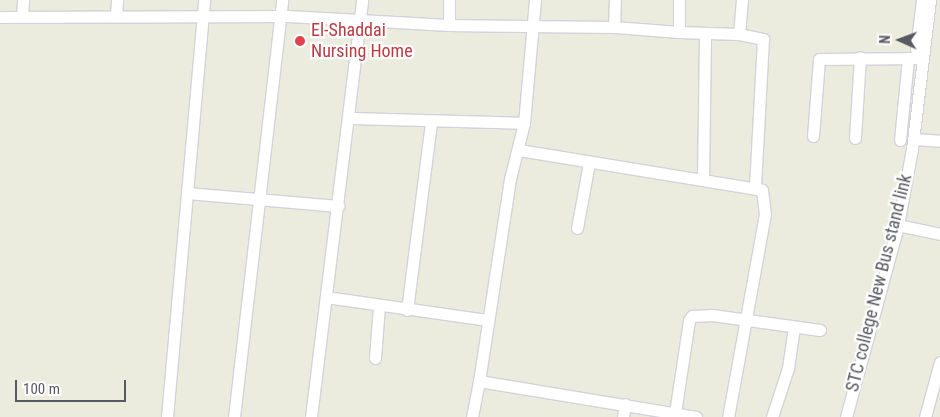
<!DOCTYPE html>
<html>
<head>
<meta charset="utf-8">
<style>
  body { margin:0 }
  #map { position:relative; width:940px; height:417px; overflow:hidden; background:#ececde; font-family:"Roboto Condensed",sans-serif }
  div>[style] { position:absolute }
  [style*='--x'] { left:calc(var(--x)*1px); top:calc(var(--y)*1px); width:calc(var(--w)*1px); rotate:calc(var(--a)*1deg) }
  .roads { filter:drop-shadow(1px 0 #d2d3da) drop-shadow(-1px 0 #d2d3da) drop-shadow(0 1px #d2d3da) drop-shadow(0 -1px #d2d3da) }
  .minor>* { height:11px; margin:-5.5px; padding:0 5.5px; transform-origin:5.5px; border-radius:5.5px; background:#fff }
  .dots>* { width:14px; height:14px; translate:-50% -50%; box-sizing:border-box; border:2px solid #fff; border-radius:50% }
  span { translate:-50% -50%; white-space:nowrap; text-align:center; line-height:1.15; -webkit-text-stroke:4.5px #fff; paint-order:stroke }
  .health-label { font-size:18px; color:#be3a42 }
  .left { translate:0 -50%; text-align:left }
  .street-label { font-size:18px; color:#585a61 }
  .north { position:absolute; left:875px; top:15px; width:50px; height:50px; -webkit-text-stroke:4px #fff; paint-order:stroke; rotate:272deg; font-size:14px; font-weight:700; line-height:20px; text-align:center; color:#585a61 }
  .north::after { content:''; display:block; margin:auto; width:18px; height:22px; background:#585a61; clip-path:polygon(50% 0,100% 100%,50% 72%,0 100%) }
  .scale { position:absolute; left:15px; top:380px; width:111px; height:22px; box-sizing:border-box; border:2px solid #585a61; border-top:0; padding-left:6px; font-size:15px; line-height:18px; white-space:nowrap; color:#585a61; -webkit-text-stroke:4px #fff; paint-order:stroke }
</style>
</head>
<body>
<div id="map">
  <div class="roads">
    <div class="minor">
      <div style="--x:449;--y:0;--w:25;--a:90"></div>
      <div style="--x:535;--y:0;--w:123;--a:95.1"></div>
      <div style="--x:524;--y:123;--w:58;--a:104"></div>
      <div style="--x:510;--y:179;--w:204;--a:98.7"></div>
      <div style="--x:479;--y:381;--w:220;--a:9.4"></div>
      <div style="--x:116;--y:15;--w:15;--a:-86"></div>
      <div style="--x:22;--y:16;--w:16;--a:-86"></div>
      <div style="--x:0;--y:17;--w:288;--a:-0.2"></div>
      <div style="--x:288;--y:16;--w:161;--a:3.2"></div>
      <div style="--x:449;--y:25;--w:165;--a:0.7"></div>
      <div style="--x:614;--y:27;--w:27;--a:-88"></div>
      <div style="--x:614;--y:27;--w:65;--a:4.4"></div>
      <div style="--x:679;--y:32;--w:32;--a:-90"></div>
      <div style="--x:679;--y:32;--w:60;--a:1.9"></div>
      <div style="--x:739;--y:34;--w:25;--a:12"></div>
      <div style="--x:763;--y:39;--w:149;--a:93.1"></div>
      <div style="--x:739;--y:34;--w:34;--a:-85"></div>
      <div style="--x:916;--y:49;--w:49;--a:-83"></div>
      <div style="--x:349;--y:118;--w:175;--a:1.6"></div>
      <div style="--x:813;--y:136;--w:77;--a:-85.5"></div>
      <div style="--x:819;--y:59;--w:104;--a:-0.6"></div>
      <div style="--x:855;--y:138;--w:81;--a:-86.5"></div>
      <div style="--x:914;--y:139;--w:26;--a:4"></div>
      <div style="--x:900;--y:140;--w:82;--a:-84.4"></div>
      <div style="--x:519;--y:150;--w:246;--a:9.3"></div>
      <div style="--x:762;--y:190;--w:24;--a:83"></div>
      <div style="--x:765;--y:214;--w:206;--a:100.3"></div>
      <div style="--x:703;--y:180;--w:146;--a:-89.2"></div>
      <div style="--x:187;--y:193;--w:152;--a:4.9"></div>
      <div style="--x:893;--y:224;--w:48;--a:12"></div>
      <div style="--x:577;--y:228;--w:66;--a:-79.5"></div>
      <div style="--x:326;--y:297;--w:164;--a:8.1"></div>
      <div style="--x:407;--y:310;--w:190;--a:-82.7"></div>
      <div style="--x:375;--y:358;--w:52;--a:-85.6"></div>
      <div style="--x:675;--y:413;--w:94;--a:-81.4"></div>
      <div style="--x:689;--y:320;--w:5;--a:-53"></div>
      <div style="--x:692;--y:316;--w:20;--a:-3"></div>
      <div style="--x:712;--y:315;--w:109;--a:7.9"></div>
      <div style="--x:167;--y:417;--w:419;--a:-84.9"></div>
      <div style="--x:234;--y:417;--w:420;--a:-83.4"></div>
      <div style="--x:311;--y:417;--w:420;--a:-83"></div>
      <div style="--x:472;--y:417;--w:37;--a:-79"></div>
      <div style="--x:623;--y:417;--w:13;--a:-81"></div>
      <div style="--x:772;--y:417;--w:52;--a:-71.9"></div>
      <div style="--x:788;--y:368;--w:41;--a:-81.7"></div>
      <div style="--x:846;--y:417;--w:199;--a:-74.8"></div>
      <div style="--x:898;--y:225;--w:77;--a:-79.6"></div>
      <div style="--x:912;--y:149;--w:150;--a:-83.1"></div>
      <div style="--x:925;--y:417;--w:57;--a:-74.7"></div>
    </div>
  </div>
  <div class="dots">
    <div style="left:300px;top:41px;background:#e0444e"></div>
  </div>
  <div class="health-label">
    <span class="left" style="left:311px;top:41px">El-Shaddai<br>Nursing Home</span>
  </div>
  <div class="street-label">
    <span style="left:879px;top:283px;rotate:-76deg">STC college New Bus stand link</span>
  </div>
  <div class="north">N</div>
  <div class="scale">100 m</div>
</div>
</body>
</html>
